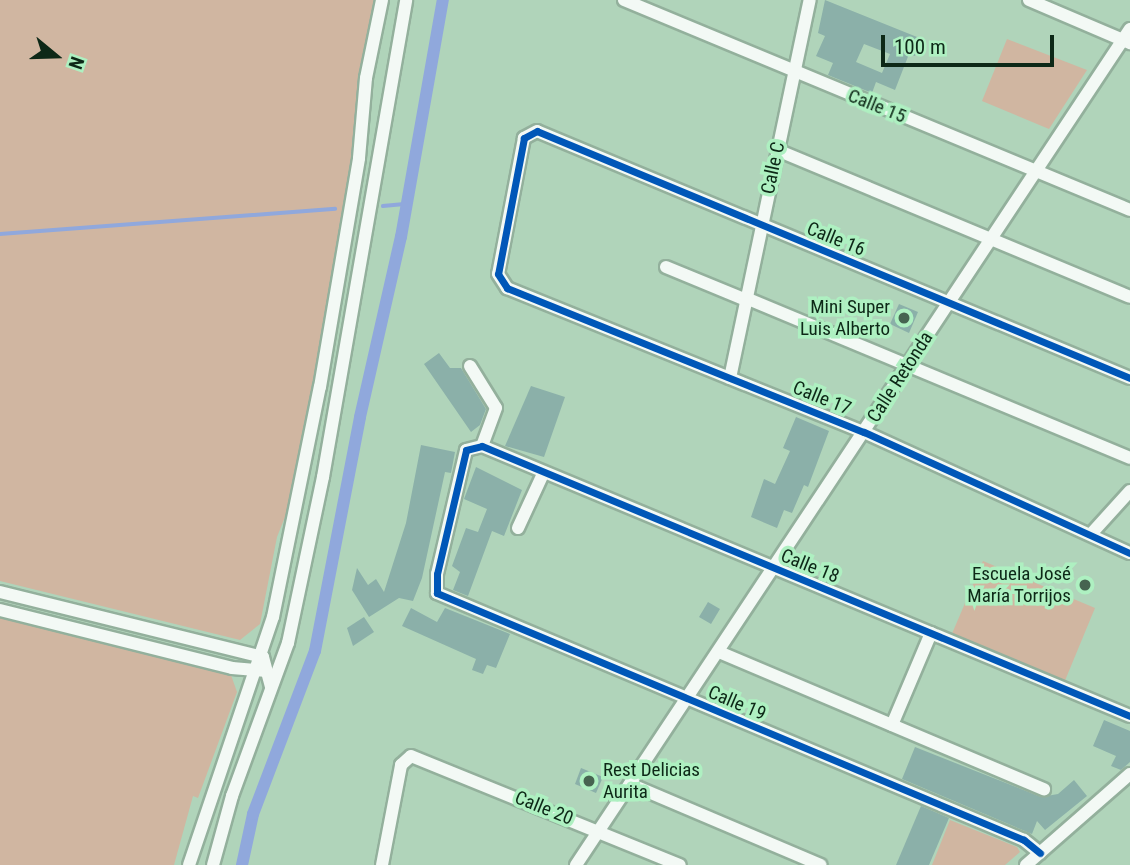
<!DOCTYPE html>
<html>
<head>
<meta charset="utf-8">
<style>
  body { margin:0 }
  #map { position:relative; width:1130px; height:865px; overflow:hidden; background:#b0d4ba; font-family:"Roboto Condensed",sans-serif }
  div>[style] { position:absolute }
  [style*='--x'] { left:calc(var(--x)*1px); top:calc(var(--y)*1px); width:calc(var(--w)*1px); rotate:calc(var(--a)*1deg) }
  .green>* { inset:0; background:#d0b6a1 }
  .stream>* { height:3.5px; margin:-1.75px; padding:0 1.75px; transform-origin:1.75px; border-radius:1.75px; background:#90a8dc }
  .canal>* { height:12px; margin:-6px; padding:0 6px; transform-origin:6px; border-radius:6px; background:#90a8dc }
  .building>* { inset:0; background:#8bb0a9 }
  .roads { filter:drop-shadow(2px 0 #93b09c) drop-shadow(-2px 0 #93b09c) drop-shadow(0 2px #93b09c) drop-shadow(0 -2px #93b09c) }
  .minor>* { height:12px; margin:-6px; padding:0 6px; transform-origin:6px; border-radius:6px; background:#f3f9f5 }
  .cycleway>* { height:7px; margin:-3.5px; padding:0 3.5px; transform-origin:3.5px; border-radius:3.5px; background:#0057b8 }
  .dots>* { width:19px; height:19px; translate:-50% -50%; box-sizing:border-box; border:4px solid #aef0c1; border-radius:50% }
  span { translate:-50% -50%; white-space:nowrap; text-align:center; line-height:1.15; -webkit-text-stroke:7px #aef0c1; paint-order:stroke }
  .street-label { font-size:19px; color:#0d2817 }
  .poi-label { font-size:19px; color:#0d2817 }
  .right { translate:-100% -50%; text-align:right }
  .left { translate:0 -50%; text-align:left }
  .north { position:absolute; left:21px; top:21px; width:70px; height:70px; -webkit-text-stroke:5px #aef0c1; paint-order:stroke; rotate:109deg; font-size:19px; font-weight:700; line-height:28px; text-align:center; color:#0d2817 }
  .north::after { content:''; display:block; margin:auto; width:24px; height:32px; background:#0d2817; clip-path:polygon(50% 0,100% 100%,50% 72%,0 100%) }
  .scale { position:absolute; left:881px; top:35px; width:173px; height:32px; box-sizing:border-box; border:4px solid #0d2817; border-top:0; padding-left:9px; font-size:21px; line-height:24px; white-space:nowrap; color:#0d2817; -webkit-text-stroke:5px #aef0c1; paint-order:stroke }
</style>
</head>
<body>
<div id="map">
  <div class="green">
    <div style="clip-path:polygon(0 0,375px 0,343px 224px,291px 502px,277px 537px,260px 624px,240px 640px,0 581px)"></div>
    <div style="clip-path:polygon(1007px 39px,1087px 70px,1049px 129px,982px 101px)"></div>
    <div style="clip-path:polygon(983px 561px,1095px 608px,1064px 683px,951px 636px)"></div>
    <div style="clip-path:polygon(0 617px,231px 675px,237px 692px,198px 798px,193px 796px,174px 865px,0 865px)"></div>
    <div style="clip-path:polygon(950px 820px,1017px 847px,1020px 852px,1005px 865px,932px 865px)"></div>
  </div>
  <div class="stream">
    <div style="--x:383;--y:206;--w:24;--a:-5"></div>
    <div style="--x:0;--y:234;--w:336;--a:-4.3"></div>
  </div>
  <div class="canal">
    <div style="--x:242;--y:865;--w:52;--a:-77.8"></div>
    <div style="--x:253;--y:814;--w:174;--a:-69.2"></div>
    <div style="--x:315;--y:651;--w:238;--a:-79.1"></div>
    <div style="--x:360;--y:417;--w:185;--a:-77.2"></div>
    <div style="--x:401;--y:237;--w:241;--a:-80"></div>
  </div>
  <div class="building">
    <div style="clip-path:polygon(evenodd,825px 0,922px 39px,915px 56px,909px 54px,895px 90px,876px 82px,872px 93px,828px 75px,833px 63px,816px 56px,825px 36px,818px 33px,825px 0,864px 44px,890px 54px,882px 73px,856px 62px,864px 44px)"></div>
    <div style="clip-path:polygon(899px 304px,918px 312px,909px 333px,890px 324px)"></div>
    <div style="clip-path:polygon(439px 353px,450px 368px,461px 368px,486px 409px,480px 425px,471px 432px,424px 364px)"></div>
    <div style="clip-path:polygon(531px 386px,565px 397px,544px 457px,505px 446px)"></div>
    <div style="clip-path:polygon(796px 417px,829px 431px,808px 487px,804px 485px,792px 513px,784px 510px,777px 528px,751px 517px,764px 479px,775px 484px,790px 451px,783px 448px)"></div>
    <div style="clip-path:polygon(421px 445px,455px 452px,451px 473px,445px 472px,422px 578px,413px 601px,399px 598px,369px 617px,352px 590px,357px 568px,368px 585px,376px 579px,384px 592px,406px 523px)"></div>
    <div style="clip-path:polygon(476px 467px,522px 490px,504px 536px,492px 531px,468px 596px,453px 590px,460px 572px,452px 566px,466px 528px,478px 532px,487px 509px,464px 499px)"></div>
    <div style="clip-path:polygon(708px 602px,720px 609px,711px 624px,699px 617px)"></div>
    <div style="clip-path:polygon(411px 608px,437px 622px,445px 608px,510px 634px,496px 668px,487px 665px,483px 674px,472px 670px,476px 659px,402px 626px)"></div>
    <div style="clip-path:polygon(364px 617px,374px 632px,353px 646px,347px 628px)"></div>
    <div style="clip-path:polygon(1104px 720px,1130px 731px,1130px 762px,1121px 770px,1111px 766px,1116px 756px,1093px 746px)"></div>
    <div style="clip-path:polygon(915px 747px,1041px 797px,1058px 794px,1074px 780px,1087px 796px,1045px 830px,1037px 821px,1032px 834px,902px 779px)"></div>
    <div style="clip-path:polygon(581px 768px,603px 777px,596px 793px,575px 784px)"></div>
    <div style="clip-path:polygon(921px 806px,949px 818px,929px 865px,896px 865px)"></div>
  </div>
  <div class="roads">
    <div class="minor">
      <div style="--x:624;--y:0;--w:548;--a:22.54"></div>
      <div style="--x:1029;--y:0;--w:110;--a:23.1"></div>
      <div style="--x:777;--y:150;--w:382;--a:22.6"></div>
      <div style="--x:666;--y:267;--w:87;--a:22.4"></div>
      <div style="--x:746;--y:298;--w:416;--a:22.6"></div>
      <div style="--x:470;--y:366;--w:49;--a:58.2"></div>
      <div style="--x:496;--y:408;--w:40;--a:110.2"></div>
      <div style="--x:730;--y:378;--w:386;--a:-78.1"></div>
      <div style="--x:1130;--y:378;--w:642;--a:-157.39"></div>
      <div style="--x:537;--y:131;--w:15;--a:152"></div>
      <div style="--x:524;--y:138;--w:138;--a:100.8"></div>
      <div style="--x:498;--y:274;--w:17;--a:57"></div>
      <div style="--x:507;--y:288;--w:385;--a:22"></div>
      <div style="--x:864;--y:432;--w:292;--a:24.5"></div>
      <div style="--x:518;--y:528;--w:60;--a:-65.2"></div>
      <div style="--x:1091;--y:534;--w:58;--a:-47.8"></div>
      <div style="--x:0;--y:592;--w:271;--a:13.9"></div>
      <div style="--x:263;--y:657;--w:31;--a:75"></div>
      <div style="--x:0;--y:610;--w:239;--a:14"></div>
      <div style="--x:232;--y:668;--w:32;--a:5"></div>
      <div style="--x:719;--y:652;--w:353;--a:22.9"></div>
      <div style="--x:892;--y:725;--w:100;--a:-67"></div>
      <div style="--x:630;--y:784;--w:207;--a:23"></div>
      <div style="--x:1040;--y:853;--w:21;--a:-141"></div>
      <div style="--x:1024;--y:840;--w:637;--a:-157.18"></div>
      <div style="--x:437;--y:593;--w:19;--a:-90"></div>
      <div style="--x:437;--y:574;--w:127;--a:-76.8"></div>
      <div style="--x:466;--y:450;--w:16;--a:-14"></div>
      <div style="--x:482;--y:446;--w:702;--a:22.62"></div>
      <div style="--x:189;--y:865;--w:262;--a:-71.3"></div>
      <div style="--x:273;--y:617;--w:235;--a:-78.5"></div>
      <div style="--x:320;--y:387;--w:232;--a:-80.3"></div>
      <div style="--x:359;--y:158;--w:80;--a:-85"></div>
      <div style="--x:366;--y:78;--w:80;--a:-78.4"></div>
      <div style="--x:213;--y:865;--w:72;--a:-74.6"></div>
      <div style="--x:232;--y:796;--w:163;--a:-69.9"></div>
      <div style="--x:288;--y:643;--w:170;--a:-78.1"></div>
      <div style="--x:323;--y:477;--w:484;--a:-80.1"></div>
      <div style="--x:382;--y:865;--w:102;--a:-79.2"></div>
      <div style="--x:401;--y:765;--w:13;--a:-42"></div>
      <div style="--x:411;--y:756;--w:290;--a:22.1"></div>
      <div style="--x:576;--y:865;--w:1003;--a:-56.47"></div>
      <div style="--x:1026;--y:865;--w:138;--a:-41.2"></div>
    </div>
  </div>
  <div class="cycleway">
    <div style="--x:1130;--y:378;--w:642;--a:-157.39"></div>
    <div style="--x:537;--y:131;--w:15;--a:152"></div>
    <div style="--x:524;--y:138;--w:138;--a:100.8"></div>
    <div style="--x:498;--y:274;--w:17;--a:57"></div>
    <div style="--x:507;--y:288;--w:385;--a:22"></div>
    <div style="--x:864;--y:432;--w:292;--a:24.5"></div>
    <div style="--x:1040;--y:853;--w:21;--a:-141"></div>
    <div style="--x:1024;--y:840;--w:637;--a:-157.18"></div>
    <div style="--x:437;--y:593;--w:19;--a:-90"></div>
    <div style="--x:437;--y:574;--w:127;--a:-76.8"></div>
    <div style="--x:466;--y:450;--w:16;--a:-14"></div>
    <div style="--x:482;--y:446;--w:702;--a:22.62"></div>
  </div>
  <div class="dots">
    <div style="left:904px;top:318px;background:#466450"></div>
    <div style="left:1085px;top:585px;background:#466450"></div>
    <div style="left:589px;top:781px;background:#466450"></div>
  </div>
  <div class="street-label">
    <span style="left:877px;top:106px;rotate:22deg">Calle 15</span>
    <span style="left:773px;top:168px;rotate:-78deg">Calle C</span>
    <span style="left:836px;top:239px;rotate:22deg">Calle 16</span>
    <span style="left:900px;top:377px;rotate:-57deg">Calle Retonda</span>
    <span style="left:822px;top:398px;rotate:22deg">Calle 17</span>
    <span style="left:810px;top:566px;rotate:22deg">Calle 18</span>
    <span style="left:737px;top:703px;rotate:23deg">Calle 19</span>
    <span style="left:544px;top:808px;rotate:22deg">Calle 20</span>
  </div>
  <div class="poi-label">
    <span class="right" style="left:890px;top:318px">Mini Super<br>Luis Alberto</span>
    <span class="right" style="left:1071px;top:585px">Escuela José<br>María Torrijos</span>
    <span class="left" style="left:603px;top:781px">Rest Delicias<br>Aurita</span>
  </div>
  <div class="north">N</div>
  <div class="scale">100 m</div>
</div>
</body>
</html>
